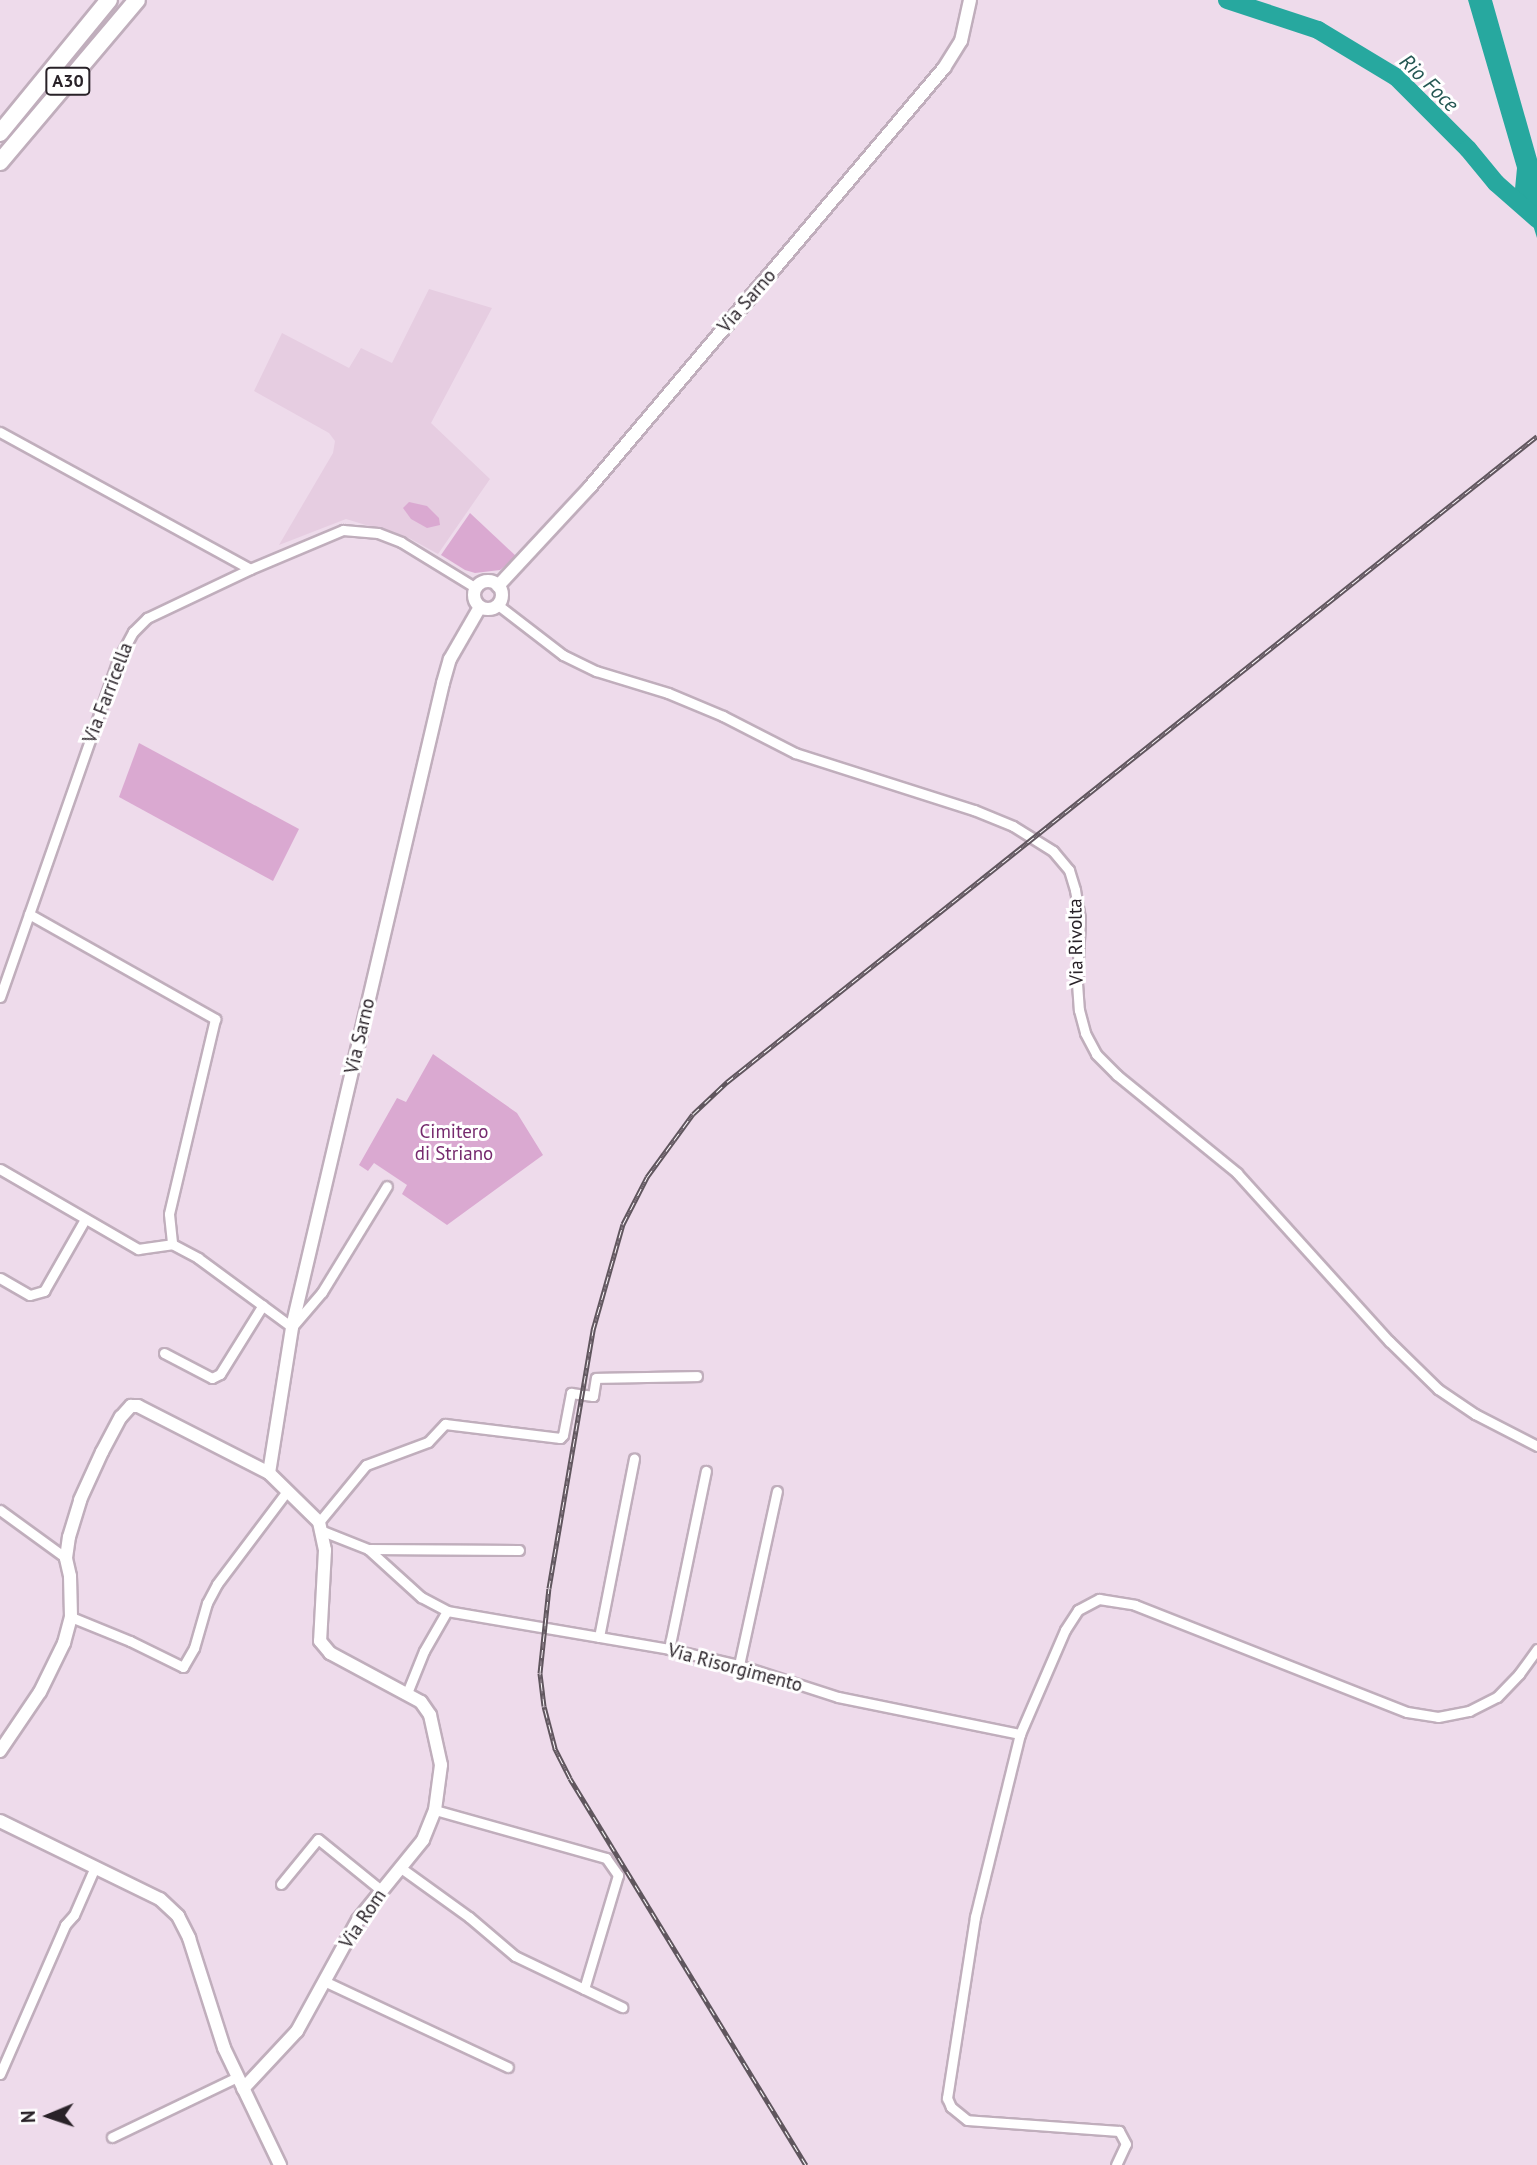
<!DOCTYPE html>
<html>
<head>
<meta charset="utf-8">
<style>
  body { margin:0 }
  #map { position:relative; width:1537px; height:2165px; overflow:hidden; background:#eedbeb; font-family:"PT Sans",sans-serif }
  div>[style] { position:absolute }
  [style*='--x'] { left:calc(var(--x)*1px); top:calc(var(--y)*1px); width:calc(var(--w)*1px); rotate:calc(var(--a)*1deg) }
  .built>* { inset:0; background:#e6cde1 }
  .green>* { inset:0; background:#daa9d1 }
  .water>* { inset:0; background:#27a89f }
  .river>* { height:18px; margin:-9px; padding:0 9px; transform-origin:9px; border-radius:9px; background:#27a89f }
  .roads { filter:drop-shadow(2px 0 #c0aebc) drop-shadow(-2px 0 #c0aebc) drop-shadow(0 2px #c0aebc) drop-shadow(0 -2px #c0aebc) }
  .street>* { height:9px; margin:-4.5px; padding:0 4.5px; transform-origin:4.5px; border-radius:4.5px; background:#fff }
  .secondary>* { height:12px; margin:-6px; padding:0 6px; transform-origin:6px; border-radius:6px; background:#fff }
  .secondary>.ring { margin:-6px; padding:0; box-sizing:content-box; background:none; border:12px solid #fff; border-radius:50% }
  .highway>* { height:16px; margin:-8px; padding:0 8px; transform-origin:8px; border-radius:8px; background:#fff }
  .rail>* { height:5px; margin-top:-2.5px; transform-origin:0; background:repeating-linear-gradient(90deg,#fff 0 8px,#60565e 0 16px); box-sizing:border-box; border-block:2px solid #60565e }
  span { translate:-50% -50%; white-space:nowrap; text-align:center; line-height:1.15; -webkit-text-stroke:6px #fff; paint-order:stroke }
  .shield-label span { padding:2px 5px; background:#fff; border:2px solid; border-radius:5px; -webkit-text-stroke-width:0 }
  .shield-label { font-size:18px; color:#292228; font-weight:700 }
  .street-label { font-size:19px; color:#292228 }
  .park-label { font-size:19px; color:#762a6e }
  .water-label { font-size:21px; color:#245753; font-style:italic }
  .north { position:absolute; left:14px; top:2081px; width:70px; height:70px; -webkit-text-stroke:5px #fff; paint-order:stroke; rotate:268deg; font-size:19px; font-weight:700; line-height:28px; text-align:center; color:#292228 }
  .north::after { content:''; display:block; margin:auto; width:24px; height:32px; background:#292228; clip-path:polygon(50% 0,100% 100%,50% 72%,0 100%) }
</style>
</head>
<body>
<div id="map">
  <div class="built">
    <div style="clip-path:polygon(429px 289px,492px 308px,431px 423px,490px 479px,438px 554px,409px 538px,346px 519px,279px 545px,333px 453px,335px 441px,329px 433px,254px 391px,282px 333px,349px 368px,361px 348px,392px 363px)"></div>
  </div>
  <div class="green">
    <div style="clip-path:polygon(409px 502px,427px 506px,439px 518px,440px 525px,427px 528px,411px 519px,403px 508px)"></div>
    <div style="clip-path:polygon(470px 513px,517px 557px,500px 570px,475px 573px,465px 570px,441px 555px)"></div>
    <div style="clip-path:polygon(139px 743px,299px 829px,273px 881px,119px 797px)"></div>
    <div style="clip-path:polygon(433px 1054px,517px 1113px,543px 1155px,447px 1225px,402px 1194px,407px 1185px,374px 1163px,368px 1171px,359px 1165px,397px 1098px,406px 1102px)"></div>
  </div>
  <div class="water">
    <div style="clip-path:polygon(1468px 0,1492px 0,1537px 159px,1537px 238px,1532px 222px,1496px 183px,1515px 189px,1517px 168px)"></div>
  </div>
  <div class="river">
    <div style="--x:1227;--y:0;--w:96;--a:18.2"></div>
    <div style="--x:1318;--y:30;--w:91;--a:31.1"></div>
    <div style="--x:1396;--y:77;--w:102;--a:45"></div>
    <div style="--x:1468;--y:149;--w:44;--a:50.5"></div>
    <div style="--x:1496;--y:183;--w:55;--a:41.3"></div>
  </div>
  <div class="roads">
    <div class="street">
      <div style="--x:0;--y:432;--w:285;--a:28.7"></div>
      <div style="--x:498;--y:605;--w:82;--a:37.6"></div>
      <div style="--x:563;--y:655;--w:37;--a:26"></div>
      <div style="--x:596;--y:671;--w:75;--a:17"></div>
      <div style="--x:668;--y:693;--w:60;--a:22.7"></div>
      <div style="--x:723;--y:716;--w:81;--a:27.2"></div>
      <div style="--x:795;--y:753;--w:188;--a:17.7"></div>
      <div style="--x:974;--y:810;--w:42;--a:22.3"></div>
      <div style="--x:1013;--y:826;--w:47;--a:32"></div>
      <div style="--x:1053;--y:851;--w:25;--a:50"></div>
      <div style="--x:1069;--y:870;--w:21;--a:73"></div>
      <div style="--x:1075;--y:890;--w:29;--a:80"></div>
      <div style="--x:1080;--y:919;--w:64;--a:92.7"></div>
      <div style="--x:1077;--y:983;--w:27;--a:86"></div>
      <div style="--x:1079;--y:1010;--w:24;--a:75"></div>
      <div style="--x:1085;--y:1033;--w:24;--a:62"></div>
      <div style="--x:1096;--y:1054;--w:30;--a:45"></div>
      <div style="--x:1117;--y:1075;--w:155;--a:39.2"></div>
      <div style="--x:1237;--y:1173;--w:227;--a:47.9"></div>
      <div style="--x:1389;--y:1341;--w:69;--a:44.4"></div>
      <div style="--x:1438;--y:1389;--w:45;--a:34"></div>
      <div style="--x:1475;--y:1414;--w:70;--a:27.3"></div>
      <div style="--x:29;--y:914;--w:214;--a:29.4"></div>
      <div style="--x:215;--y:1019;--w:200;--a:103.3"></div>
      <div style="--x:169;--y:1214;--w:30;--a:84"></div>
      <div style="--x:0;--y:997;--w:357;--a:-70.7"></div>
      <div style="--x:118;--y:660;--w:32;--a:-62"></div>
      <div style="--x:133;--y:632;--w:20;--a:-45"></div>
      <div style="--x:147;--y:618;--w:114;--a:-25.4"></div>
      <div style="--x:250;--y:569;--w:101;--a:-22.8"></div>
      <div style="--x:343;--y:530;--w:35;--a:5"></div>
      <div style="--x:378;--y:533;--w:25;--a:21"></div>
      <div style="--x:401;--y:542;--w:88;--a:31.5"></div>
      <div style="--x:0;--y:1169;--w:160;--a:30.1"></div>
      <div style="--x:138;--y:1249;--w:34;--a:-8"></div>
      <div style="--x:172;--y:1244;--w:30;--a:28"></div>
      <div style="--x:198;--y:1258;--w:117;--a:36.3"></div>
      <div style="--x:292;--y:1327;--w:46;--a:-49.4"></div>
      <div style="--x:322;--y:1292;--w:124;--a:-58.5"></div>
      <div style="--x:0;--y:1278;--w:34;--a:30"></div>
      <div style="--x:30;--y:1295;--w:15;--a:-16"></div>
      <div style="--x:44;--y:1291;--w:83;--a:-60.3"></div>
      <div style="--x:164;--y:1353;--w:54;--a:27.5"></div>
      <div style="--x:212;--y:1378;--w:9;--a:-27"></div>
      <div style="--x:220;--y:1374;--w:81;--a:-58.1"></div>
      <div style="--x:0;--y:1510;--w:82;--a:36"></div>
      <div style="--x:319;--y:1522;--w:74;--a:-50.5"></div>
      <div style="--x:366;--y:1465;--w:66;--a:-20.4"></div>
      <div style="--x:428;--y:1442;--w:25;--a:-47"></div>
      <div style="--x:445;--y:1424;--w:116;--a:6.9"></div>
      <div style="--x:560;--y:1438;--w:4;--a:-45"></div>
      <div style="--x:563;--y:1435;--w:43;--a:-79.2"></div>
      <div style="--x:571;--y:1393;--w:22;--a:8"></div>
      <div style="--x:593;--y:1396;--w:18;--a:-81"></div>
      <div style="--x:596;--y:1378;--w:101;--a:-1.1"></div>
      <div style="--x:320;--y:1530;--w:52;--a:21.6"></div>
      <div style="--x:368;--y:1549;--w:72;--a:42.2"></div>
      <div style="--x:421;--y:1597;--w:30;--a:28"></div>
      <div style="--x:447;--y:1611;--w:225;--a:9.7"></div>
      <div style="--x:669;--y:1649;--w:72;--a:12.9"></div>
      <div style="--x:739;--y:1665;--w:104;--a:17.9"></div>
      <div style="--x:838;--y:1697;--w:186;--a:11.5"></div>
      <div style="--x:368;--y:1549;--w:151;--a:0.4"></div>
      <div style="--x:71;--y:1617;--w:64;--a:22.1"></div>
      <div style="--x:130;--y:1641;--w:59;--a:26.1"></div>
      <div style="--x:183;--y:1667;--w:22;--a:-60"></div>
      <div style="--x:194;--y:1648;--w:47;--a:-73.9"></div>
      <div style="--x:207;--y:1603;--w:21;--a:-62"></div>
      <div style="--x:217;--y:1584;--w:116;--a:-53"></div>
      <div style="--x:599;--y:1637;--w:182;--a:-78.9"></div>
      <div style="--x:669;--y:1649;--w:182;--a:-78.3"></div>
      <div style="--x:739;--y:1665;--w:178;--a:-77.7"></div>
      <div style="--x:407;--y:1693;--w:45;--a:-68"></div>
      <div style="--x:424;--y:1651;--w:46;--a:-60.1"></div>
      <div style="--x:435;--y:1810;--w:178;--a:15.7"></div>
      <div style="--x:606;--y:1858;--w:21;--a:55"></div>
      <div style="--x:618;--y:1875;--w:119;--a:106.6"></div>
      <div style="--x:401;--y:1868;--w:84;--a:35.8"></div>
      <div style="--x:469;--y:1917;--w:60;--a:40.3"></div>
      <div style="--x:515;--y:1956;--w:119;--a:25.5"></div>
      <div style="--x:281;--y:1884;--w:58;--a:-50.6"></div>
      <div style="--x:318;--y:1839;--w:81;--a:39"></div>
      <div style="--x:324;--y:1981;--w:203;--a:25.1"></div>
      <div style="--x:0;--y:2074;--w:163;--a:-66.4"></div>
      <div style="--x:65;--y:1925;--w:13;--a:-48"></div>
      <div style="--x:74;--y:1915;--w:52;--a:-66.4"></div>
      <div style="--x:112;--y:2137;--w:139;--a:-25.6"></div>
      <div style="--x:1116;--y:2165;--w:23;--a:-65"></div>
      <div style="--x:1126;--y:2144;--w:15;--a:-118"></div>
      <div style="--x:1119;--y:2131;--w:152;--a:-175.9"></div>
      <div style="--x:967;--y:2120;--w:21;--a:-141"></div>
      <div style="--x:951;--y:2107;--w:10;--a:-114"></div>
      <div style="--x:947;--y:2098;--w:183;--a:-81.2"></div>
      <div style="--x:975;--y:1917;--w:188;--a:-76.2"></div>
      <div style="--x:1020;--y:1734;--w:113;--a:-66.6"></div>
      <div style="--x:1065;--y:1630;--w:24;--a:-57"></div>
      <div style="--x:1078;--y:1610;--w:24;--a:-28"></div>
      <div style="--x:1099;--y:1599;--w:36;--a:9"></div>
      <div style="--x:1135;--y:1605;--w:292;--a:21.5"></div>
      <div style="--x:1407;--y:1712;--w:31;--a:9"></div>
      <div style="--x:1438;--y:1717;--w:32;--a:-11"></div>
      <div style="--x:1469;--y:1711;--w:31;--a:-27"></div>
      <div style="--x:1497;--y:1697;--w:32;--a:-46"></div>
      <div style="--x:1519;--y:1674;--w:31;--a:-54"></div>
    </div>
    <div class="secondary">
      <div class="ring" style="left:474px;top:581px;width:16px;height:16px"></div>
      <div style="--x:498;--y:586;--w:135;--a:-47.1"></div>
      <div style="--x:590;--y:487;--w:549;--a:-49.81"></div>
      <div style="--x:944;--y:68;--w:32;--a:-58"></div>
      <div style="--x:961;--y:41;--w:42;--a:-77.6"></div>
      <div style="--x:269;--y:1473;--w:148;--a:-81"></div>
      <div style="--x:292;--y:1327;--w:661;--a:-76.8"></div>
      <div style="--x:443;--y:683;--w:25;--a:-74"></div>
      <div style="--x:450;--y:659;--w:60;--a:-60"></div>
      <div style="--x:0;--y:1751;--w:71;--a:-55.9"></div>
      <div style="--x:40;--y:1692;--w:55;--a:-63.9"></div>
      <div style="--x:64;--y:1643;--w:27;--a:-75"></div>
      <div style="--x:71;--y:1617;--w:41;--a:-91.4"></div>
      <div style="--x:70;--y:1576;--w:18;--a:-103"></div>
      <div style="--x:66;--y:1558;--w:21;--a:-82"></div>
      <div style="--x:69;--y:1537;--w:39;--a:-73"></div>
      <div style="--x:80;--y:1500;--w:53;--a:-65.4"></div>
      <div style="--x:102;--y:1452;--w:40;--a:-62"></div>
      <div style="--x:121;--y:1417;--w:15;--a:-48"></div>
      <div style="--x:131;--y:1406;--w:7;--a:0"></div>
      <div style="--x:138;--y:1406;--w:147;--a:27.1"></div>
      <div style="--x:269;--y:1473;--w:70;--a:44.4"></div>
      <div style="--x:319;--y:1522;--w:29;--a:78"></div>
      <div style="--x:325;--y:1550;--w:91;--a:93.1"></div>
      <div style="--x:320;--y:1641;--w:16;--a:50"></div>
      <div style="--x:330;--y:1653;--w:103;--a:28.3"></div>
      <div style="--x:421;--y:1702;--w:16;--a:55"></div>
      <div style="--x:430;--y:1715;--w:51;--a:77.6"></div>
      <div style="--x:441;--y:1765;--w:45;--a:97.6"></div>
      <div style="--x:435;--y:1810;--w:32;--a:112"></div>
      <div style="--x:423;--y:1840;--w:103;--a:129.1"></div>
      <div style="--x:358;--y:1920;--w:127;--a:118.8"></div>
      <div style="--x:297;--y:2031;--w:79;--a:133"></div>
      <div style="--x:0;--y:1821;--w:178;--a:26"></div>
      <div style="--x:160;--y:1899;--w:25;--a:43"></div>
      <div style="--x:178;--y:1916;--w:25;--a:63"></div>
      <div style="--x:189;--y:1938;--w:115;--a:72.3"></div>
      <div style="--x:224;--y:2048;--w:130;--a:64.4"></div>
    </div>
    <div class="highway">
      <div style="--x:0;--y:133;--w:172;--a:-50.7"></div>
      <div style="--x:0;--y:162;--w:212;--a:-49.8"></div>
    </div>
  </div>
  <div class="rail">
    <div style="--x:806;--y:2165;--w:453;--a:-121.4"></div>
    <div style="--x:570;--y:1778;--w:34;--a:-117"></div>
    <div style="--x:555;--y:1748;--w:43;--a:-104.7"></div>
    <div style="--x:544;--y:1706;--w:33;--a:-97"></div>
    <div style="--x:540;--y:1673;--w:85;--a:-84"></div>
    <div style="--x:549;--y:1588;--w:262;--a:-80.3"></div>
    <div style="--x:593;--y:1330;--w:110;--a:-74.2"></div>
    <div style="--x:623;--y:1224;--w:53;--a:-62.9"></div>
    <div style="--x:647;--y:1177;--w:46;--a:-53.9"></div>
    <div style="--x:674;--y:1140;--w:32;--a:-54"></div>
    <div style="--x:693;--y:1114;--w:47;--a:-43.3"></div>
    <div style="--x:727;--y:1082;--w:1036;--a:-38.57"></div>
  </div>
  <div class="shield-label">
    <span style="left:68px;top:81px">A30</span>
  </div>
  <div class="street-label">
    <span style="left:747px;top:301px;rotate:-49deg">Via Sarno</span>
    <span style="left:108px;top:693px;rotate:-69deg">Via Farricella</span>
    <span style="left:1076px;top:942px;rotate:-91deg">Via Rivolta</span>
    <span style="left:360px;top:1036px;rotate:-77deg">Via Sarno</span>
    <span style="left:735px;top:1668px;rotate:15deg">Via Risorgimento</span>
    <span style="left:363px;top:1919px;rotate:-56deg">Via Rom</span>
  </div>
  <div class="park-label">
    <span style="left:454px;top:1143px">Cimitero<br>di Striano</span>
  </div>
  <div class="water-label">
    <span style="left:1429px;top:83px;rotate:44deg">Rio Foce</span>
  </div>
  <div class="north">N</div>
</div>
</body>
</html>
